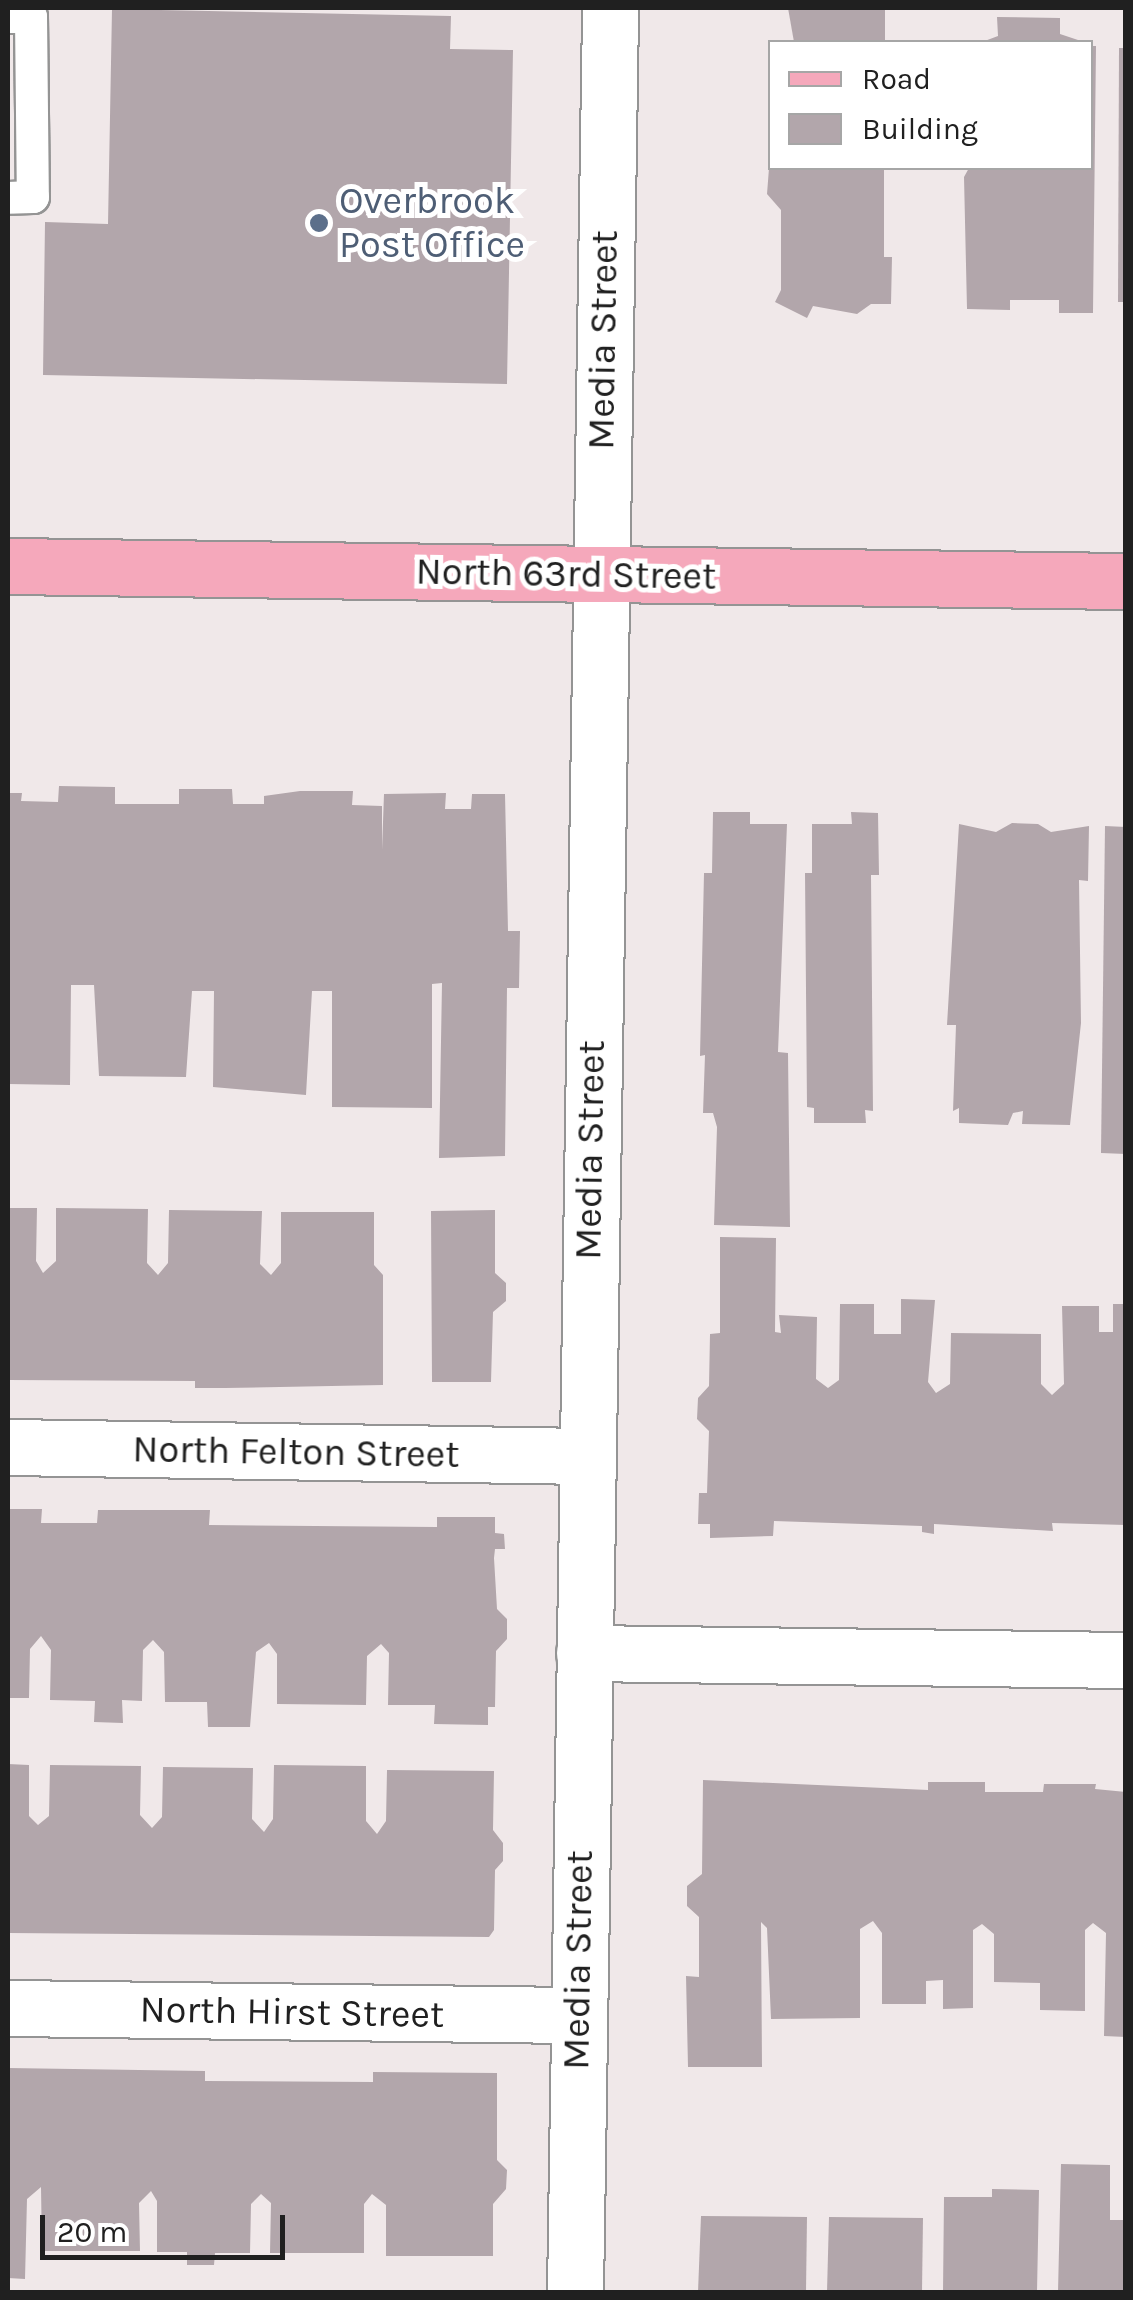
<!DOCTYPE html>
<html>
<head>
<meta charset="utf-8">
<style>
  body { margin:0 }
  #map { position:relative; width:1133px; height:2300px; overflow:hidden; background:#f0e8e9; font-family:Karla,sans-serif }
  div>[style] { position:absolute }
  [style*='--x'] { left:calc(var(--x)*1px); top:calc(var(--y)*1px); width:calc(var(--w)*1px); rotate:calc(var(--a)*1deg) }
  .building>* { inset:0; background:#b2a6ab }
  .roads { filter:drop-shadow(2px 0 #949494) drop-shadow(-2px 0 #949494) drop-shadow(0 2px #949494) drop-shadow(0 -2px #949494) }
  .service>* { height:32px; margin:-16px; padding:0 16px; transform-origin:16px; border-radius:16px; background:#fff }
  .minor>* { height:55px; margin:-27.5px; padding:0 27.5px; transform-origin:27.5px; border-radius:27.5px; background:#fff }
  .primary>* { height:55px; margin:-27.5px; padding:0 27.5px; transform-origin:27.5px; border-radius:27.5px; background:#f5a8bb }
  .dots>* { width:28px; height:28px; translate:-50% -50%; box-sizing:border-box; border:5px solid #fff; border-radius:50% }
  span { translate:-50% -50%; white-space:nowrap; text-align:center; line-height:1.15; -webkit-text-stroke:10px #fff; paint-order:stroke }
  .service-label { font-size:38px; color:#4e5e75 }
  .left { translate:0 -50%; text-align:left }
  .street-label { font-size:38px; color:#202020 }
  .frame { position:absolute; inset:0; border:10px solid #202020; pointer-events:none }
  .legend { position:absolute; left:768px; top:40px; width:325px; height:130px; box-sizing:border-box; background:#fff; border:2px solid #a6a6a6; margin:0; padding:12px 18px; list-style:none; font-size:30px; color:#202020 }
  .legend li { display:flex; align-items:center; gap:20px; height:50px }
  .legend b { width:50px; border:2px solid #a6a6a6 }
  .scale { position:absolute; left:40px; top:2215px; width:245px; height:45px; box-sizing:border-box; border:5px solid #202020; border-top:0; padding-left:12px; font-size:30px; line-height:35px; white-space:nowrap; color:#202020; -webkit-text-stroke:8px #fff; paint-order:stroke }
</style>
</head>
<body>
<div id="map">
  <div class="building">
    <div style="clip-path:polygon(788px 8px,885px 8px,885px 42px,794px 42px)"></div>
    <div style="clip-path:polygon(112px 9px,451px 16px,450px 49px,513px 50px,507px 384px,43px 375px,45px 222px,108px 224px)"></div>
    <div style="clip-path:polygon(997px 17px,1060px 18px,1060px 34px,1084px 42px,982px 42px,998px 36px)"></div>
    <div style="clip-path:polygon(1090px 46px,1096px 46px,1093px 313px,1059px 313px,1059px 300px,1010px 300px,1010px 310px,967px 309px,964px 177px,969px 168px,1090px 168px)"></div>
    <div style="clip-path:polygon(1119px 48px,1126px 48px,1126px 302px,1118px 302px)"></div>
    <div style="clip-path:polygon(769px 168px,884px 168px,884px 257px,892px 257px,891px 304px,871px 304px,857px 314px,813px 306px,807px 318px,775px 302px,781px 290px,781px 210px,767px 194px)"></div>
    <div style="clip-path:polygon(59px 786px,115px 787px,115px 804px,179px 804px,179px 789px,232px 789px,233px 804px,264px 804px,264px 796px,300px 791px,353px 791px,352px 805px,382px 806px,382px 850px,384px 794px,446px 793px,445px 809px,471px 809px,472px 794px,505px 794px,508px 931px,520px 931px,519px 988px,507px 988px,505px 1156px,439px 1158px,442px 983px,432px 984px,432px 1108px,332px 1107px,332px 991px,312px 991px,306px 1095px,213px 1087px,214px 991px,192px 991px,186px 1077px,99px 1076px,94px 985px,71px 985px,70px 1085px,8px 1084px,8px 793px,22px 793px,21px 801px,58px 802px)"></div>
    <div style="clip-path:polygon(713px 812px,750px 812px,750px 824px,787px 824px,778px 1052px,788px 1053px,790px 1227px,714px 1225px,717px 1127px,713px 1113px,703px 1113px,705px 1055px,700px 1056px,704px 873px,712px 873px)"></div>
    <div style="clip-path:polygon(851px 812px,878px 813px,879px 875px,871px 875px,873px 1111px,865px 1110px,866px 1123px,814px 1123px,814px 1108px,807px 1107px,805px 873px,812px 873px,812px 824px,852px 824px)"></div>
    <div style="clip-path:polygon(1012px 823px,1038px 824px,1051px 832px,1089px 826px,1088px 881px,1079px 880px,1081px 1023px,1070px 1125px,1022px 1124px,1023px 1111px,1013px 1113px,1008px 1125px,959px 1123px,959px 1108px,953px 1111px,956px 1025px,947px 1025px,959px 824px,996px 832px)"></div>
    <div style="clip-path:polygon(1105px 826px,1126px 827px,1126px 1154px,1101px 1153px)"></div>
    <div style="clip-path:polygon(8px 1208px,37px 1208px,36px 1261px,43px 1273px,56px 1261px,56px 1208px,148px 1209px,147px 1263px,158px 1275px,168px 1263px,169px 1210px,262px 1211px,260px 1264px,271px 1275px,281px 1263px,281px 1212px,374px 1212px,374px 1265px,383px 1275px,383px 1385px,225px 1388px,195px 1388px,195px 1381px,8px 1380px)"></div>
    <div style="clip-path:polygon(495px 1210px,495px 1273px,506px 1283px,506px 1301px,493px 1312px,491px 1382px,432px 1382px,431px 1211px)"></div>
    <div style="clip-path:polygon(720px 1237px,776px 1238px,775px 1332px,781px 1333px,779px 1315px,817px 1317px,816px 1379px,828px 1388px,839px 1380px,840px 1304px,874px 1304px,874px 1334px,901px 1334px,901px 1299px,935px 1300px,928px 1382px,936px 1393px,950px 1384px,951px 1333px,1041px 1334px,1041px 1384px,1052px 1395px,1064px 1384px,1062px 1306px,1099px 1306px,1099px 1332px,1113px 1332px,1113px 1304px,1126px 1304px,1126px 1525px,1052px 1523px,1053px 1531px,934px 1524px,934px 1534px,922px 1532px,922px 1526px,774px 1521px,773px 1536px,710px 1538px,710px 1524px,698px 1524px,699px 1493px,707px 1493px,709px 1431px,697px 1419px,698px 1398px,709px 1386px,710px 1334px,720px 1333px)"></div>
    <div style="clip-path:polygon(8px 1509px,42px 1509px,41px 1523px,97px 1523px,98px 1510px,210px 1510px,209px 1525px,437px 1527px,437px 1517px,495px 1517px,495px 1533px,504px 1534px,505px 1549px,495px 1549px,494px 1558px,497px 1609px,507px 1619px,507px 1639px,496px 1651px,495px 1707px,488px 1707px,488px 1725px,434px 1724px,435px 1705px,388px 1705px,389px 1653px,381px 1644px,367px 1656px,366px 1705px,277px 1704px,277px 1654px,269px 1643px,256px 1652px,250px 1727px,208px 1727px,207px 1702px,165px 1702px,164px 1652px,153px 1640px,143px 1650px,142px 1701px,122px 1700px,123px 1723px,94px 1722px,95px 1701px,50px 1700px,51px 1650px,41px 1636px,30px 1649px,29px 1698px,8px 1698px)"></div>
    <div style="clip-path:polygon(8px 1764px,29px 1765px,29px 1816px,38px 1825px,49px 1816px,50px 1765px,141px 1766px,140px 1815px,152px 1828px,162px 1817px,163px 1767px,253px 1768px,252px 1819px,264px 1832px,273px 1819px,274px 1765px,366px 1766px,366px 1821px,377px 1834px,386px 1821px,387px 1770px,494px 1771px,493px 1830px,503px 1843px,503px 1861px,495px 1870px,494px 1930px,489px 1937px,8px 1933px)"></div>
    <div style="clip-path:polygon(703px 1780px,928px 1790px,928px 1782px,985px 1782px,985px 1792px,1043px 1792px,1044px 1784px,1096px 1784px,1095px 1789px,1126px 1792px,1126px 2037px,1104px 2036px,1106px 1933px,1093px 1923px,1085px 1930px,1085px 2011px,1040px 2010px,1040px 1983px,994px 1982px,994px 1934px,982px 1924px,973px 1930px,973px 2008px,943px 2009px,943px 1980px,926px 1981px,926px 2004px,882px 2004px,882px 1933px,873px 1921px,860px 1929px,860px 2018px,771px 2019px,767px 1928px,761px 1922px,762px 2067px,688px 2067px,686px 1976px,699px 1977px,699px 1917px,687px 1906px,687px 1886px,702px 1874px)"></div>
    <div style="clip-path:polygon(8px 2068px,205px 2071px,205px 2081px,373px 2082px,373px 2072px,497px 2073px,497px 2160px,507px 2170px,506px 2189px,493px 2204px,493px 2256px,386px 2256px,386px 2205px,372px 2194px,364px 2204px,364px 2253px,270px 2253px,271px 2203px,261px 2194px,251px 2204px,250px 2253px,215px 2253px,214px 2265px,187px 2265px,187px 2252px,157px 2252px,157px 2201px,151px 2191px,139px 2203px,140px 2251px,42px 2251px,41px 2187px,27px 2199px,25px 2279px,8px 2278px)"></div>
    <div style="clip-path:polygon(1061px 2164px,1110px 2165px,1110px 2220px,1126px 2220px,1126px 2292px,1058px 2292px)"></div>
    <div style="clip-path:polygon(992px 2189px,1039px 2190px,1037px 2292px,943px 2292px,944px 2197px,992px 2197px)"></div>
    <div style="clip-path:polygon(701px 2216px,807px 2217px,806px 2292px,698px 2292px)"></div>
    <div style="clip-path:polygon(829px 2217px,923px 2218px,922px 2292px,827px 2292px)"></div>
  </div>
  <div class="roads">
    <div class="service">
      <div style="--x:8;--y:17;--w:23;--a:0"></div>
      <div style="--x:31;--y:17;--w:180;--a:89.4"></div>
      <div style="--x:33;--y:197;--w:25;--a:178"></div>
    </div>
    <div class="minor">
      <div style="--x:8;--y:1447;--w:577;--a:0.89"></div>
      <div style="--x:584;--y:1653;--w:542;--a:0.74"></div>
      <div style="--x:8;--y:2008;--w:568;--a:0.71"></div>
      <div style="--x:575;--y:2292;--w:2284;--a:-89.12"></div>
    </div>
    <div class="primary">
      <div style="--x:8;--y:566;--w:1118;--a:0.77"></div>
    </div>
  </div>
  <div class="dots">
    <div style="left:319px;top:223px;background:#5c6f8a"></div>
  </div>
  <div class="service-label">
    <span class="left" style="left:339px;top:223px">Overbrook<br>Post Office</span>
  </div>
  <div class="street-label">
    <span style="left:603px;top:340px;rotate:-89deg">Media Street</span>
    <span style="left:566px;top:574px;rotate:1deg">North 63rd Street</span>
    <span style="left:590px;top:1150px;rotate:-89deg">Media Street</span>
    <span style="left:296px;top:1452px;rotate:1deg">North Felton Street</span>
    <span style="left:578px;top:1960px;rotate:-89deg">Media Street</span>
    <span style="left:292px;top:2012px;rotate:1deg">North Hirst Street</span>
  </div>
  <div class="frame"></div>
  <ul class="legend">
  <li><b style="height:12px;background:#f5a8bb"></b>Road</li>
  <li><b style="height:28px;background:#b2a6ab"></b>Building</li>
  </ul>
  <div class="scale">20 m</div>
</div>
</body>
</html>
